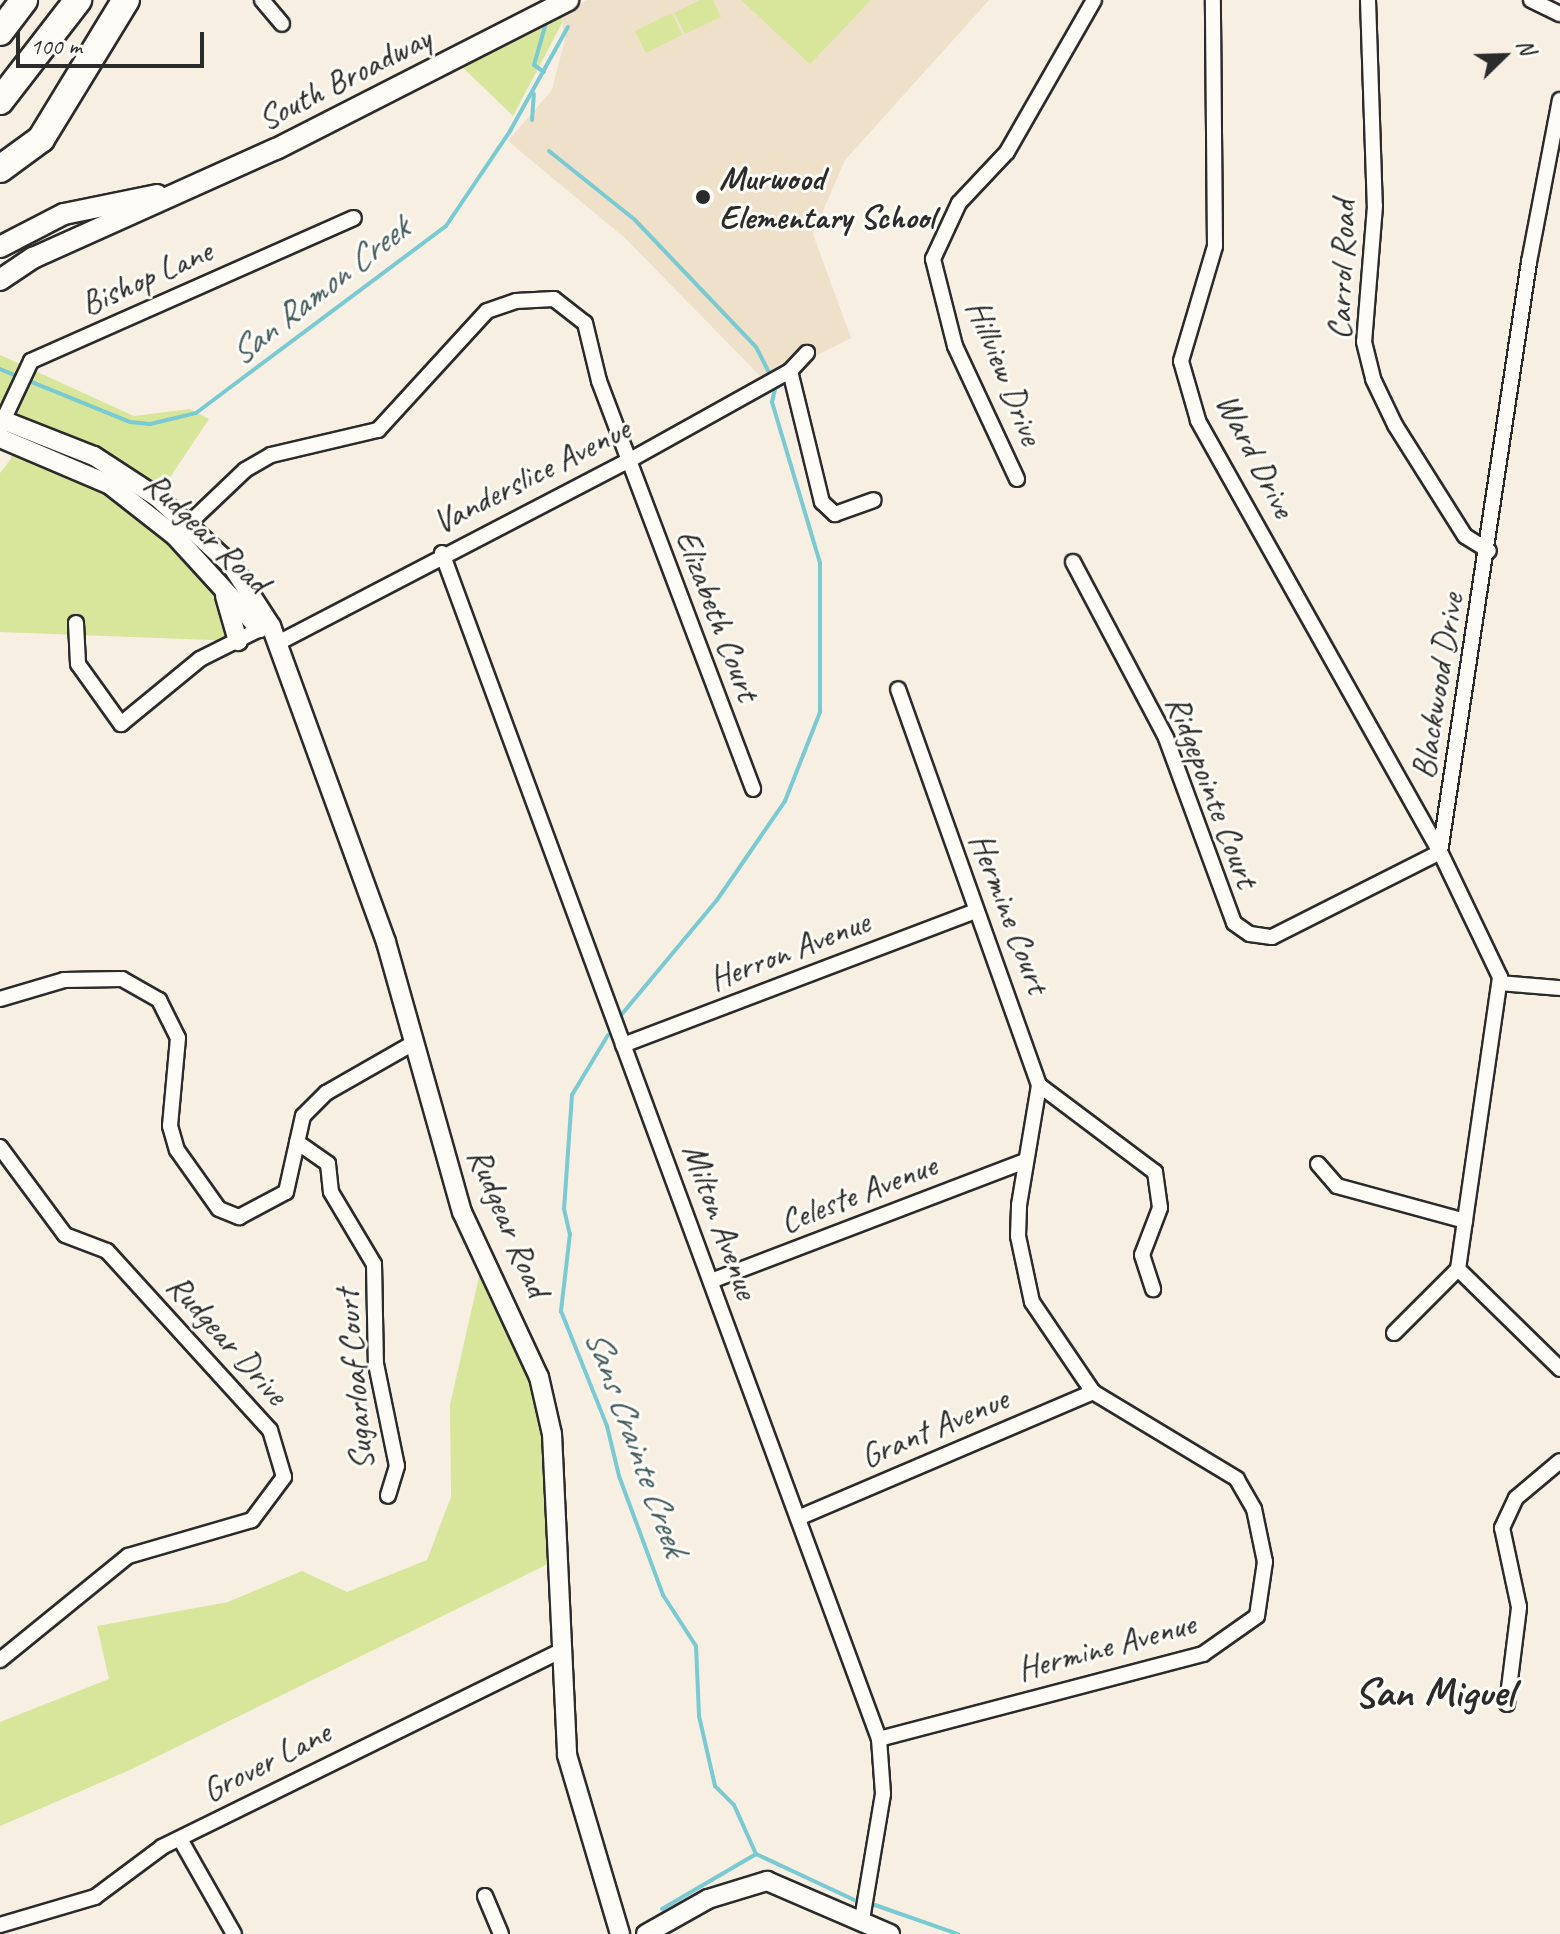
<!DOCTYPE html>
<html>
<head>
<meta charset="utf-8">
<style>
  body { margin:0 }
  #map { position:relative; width:1560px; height:1934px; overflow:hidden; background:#f6efe2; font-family:Caveat,sans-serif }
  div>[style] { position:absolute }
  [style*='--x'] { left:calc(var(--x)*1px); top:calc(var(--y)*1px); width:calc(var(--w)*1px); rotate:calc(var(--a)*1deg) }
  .built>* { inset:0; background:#eee0c9 }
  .green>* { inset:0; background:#d7e69a }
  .stream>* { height:4px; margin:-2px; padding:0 2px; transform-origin:2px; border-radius:2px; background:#79cad2 }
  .roads { filter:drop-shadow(2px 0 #2b2b2b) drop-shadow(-2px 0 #2b2b2b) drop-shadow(0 2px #2b2b2b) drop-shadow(0 -2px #2b2b2b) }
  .minor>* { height:14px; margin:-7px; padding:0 7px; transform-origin:7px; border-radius:7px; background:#fdfcf7 }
  .tertiary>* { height:18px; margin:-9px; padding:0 9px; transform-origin:9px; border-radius:9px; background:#fdfcf7 }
  .secondary>* { height:20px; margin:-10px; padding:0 10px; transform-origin:10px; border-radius:10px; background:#fdfcf7 }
  .motorway>* { height:26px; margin:-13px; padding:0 13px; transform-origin:13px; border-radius:13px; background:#fdfcf7 }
  .dots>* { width:22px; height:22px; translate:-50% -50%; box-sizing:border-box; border:4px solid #fdfcf7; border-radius:50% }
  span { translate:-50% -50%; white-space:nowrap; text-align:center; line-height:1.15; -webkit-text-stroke:6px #fdfcf7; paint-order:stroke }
  .street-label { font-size:34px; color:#2b2b2b }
  .poi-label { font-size:34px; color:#2b2b2b; font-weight:700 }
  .left { translate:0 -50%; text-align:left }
  .water-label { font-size:36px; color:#425b5d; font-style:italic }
  .district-label { font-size:42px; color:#2b2b2b; font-weight:700 }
  .north { position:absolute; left:1464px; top:16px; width:80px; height:80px; -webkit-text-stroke:6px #fdfcf7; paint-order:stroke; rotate:67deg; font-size:22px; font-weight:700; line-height:32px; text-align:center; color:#2b2b2b }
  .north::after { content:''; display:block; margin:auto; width:28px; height:36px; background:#2b2b2b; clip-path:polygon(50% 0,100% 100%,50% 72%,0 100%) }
  .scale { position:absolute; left:16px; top:32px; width:188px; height:36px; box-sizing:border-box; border:4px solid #2b2b2b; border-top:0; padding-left:10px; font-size:24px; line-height:28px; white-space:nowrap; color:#2b2b2b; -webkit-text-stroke:6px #fdfcf7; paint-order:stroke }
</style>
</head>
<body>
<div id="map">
  <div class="built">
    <div style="clip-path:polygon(587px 0,989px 0,845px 160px,813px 234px,851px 338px,765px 381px,625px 238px,508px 141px,552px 90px,565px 39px,561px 15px)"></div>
  </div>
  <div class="green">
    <div style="clip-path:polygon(700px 0,713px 0,721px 17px,685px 34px,674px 13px)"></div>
    <div style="clip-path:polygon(741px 0,871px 0,810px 64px)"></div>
    <div style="clip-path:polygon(560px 4px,562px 23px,513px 116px,454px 59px)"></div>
    <div style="clip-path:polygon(672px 13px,682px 35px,646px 53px,635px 31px)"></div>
    <div style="clip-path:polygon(0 355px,134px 416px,190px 409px,209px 419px,157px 497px,0 419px)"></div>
    <div style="clip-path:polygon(11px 441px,110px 485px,219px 582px,238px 641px,0 632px,0 473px,11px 459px)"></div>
    <div style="clip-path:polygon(483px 1259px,539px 1377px,558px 1559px,132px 1769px,0 1826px,0 1722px,109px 1679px,97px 1626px,228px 1602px,302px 1571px,347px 1592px,427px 1560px,451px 1497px,450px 1405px)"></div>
  </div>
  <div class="stream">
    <div style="--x:544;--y:72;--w:12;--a:-145"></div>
    <div style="--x:534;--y:65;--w:44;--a:-74.1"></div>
    <div style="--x:532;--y:120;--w:26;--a:-86"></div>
    <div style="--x:549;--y:151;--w:110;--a:38.7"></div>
    <div style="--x:635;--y:220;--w:175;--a:46.4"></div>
    <div style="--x:756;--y:347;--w:28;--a:63"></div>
    <div style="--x:0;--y:369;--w:140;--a:22.2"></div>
    <div style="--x:130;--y:422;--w:20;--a:6"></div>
    <div style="--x:150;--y:424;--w:47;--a:-13.4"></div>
    <div style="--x:196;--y:413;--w:312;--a:-36.8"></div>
    <div style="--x:446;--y:226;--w:115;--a:-56"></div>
    <div style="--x:510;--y:131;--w:119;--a:-60.9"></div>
    <div style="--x:622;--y:1014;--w:148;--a:-50.2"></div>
    <div style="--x:717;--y:900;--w:120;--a:-55.5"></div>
    <div style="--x:785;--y:801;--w:96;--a:-68.5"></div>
    <div style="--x:820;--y:712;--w:149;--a:-90"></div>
    <div style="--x:820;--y:563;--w:168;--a:-106.6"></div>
    <div style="--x:772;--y:402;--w:13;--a:-77"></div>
    <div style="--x:608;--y:1035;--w:70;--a:121"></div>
    <div style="--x:572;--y:1095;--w:114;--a:94"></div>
    <div style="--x:564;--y:1209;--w:26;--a:77"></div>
    <div style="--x:570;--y:1234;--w:78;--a:96.7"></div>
    <div style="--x:561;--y:1311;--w:124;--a:68.2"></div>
    <div style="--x:607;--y:1426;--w:51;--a:76.5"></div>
    <div style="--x:619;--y:1476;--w:127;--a:69.7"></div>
    <div style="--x:663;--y:1595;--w:61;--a:57.1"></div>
    <div style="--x:696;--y:1646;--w:70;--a:87.5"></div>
    <div style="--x:699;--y:1716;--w:72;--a:77.1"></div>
    <div style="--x:715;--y:1786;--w:27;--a:45"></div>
    <div style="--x:734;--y:1805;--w:54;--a:65.8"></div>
    <div style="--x:756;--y:1854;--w:108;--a:25.1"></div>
    <div style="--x:875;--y:1905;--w:88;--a:19.3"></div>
    <div style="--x:662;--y:1909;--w:109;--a:-30.3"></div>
  </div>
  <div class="roads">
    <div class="minor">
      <div style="--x:262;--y:0;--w:31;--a:50"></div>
      <div style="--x:1368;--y:0;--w:206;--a:88.1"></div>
      <div style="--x:1375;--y:206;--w:136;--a:94.6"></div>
      <div style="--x:1364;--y:342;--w:38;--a:76"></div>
      <div style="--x:1373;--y:379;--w:51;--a:64.4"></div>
      <div style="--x:1395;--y:425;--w:131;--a:57.8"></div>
      <div style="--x:1465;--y:536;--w:28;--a:32"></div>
      <div style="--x:1531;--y:0;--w:32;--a:26"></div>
      <div style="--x:790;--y:371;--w:135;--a:76.3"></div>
      <div style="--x:822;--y:502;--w:18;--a:43"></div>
      <div style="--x:835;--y:514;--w:41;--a:-19.7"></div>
      <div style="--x:0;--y:427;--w:73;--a:-64.8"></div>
      <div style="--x:31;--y:361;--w:353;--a:-23.9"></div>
      <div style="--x:1017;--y:479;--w:147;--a:-115"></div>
      <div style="--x:955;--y:346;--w:90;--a:-104.2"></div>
      <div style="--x:933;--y:259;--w:62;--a:-65.1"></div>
      <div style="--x:959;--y:203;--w:70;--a:-46.7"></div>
      <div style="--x:1007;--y:152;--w:175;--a:-60.2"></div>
      <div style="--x:181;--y:531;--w:88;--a:-43.6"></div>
      <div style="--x:245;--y:470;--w:30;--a:-30"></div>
      <div style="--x:271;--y:455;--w:110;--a:-13.2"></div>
      <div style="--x:378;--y:430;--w:161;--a:-47.5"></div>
      <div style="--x:487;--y:311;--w:31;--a:-19"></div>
      <div style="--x:516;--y:301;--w:38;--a:-3"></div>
      <div style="--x:554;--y:299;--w:39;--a:38"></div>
      <div style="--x:585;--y:323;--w:60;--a:76.4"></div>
      <div style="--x:599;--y:381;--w:436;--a:69.3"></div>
      <div style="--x:442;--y:553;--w:1264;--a:69.77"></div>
      <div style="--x:879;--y:1739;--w:55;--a:85.8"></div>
      <div style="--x:883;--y:1794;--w:128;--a:99.5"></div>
      <div style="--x:1073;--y:562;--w:199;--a:62.1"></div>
      <div style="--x:1166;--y:738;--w:197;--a:69.8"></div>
      <div style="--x:1234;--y:923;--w:19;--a:35"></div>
      <div style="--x:1250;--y:934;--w:22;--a:8"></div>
      <div style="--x:1272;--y:937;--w:188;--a:-26.8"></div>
      <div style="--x:1440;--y:852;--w:495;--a:-119.3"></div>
      <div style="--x:1198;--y:420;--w:61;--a:-106.1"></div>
      <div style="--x:1181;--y:361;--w:120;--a:-73.5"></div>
      <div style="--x:1215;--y:246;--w:246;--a:-90.5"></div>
      <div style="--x:76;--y:623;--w:41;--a:87.2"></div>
      <div style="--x:78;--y:664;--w:74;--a:54.4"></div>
      <div style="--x:121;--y:724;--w:102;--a:-39.4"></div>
      <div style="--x:200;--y:659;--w:67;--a:-26.6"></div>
      <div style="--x:276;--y:644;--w:399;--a:-27.5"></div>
      <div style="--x:630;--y:460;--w:183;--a:-29.1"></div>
      <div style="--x:790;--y:371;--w:25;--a:-47"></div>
      <div style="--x:1500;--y:983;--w:60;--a:4.8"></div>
      <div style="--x:0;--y:999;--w:67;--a:-16.5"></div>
      <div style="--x:64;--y:980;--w:58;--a:-1"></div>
      <div style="--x:122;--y:979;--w:43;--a:29.6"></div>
      <div style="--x:159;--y:1000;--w:42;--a:63.4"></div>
      <div style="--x:178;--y:1038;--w:88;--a:95.2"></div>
      <div style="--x:170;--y:1126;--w:25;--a:74"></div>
      <div style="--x:177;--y:1150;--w:72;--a:54.6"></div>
      <div style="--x:219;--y:1209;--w:22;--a:22"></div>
      <div style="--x:239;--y:1217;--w:53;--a:-28"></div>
      <div style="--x:286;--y:1192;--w:78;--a:-77.4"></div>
      <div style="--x:303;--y:1116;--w:33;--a:-45"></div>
      <div style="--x:326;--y:1093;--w:97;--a:-29.7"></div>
      <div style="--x:623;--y:1045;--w:378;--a:-20.8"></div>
      <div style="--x:1039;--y:1085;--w:145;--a:36.9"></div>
      <div style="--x:1155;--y:1172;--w:36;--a:82"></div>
      <div style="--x:1160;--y:1208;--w:50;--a:111"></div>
      <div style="--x:1142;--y:1255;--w:36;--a:72"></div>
      <div style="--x:297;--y:1142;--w:38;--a:35"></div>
      <div style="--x:328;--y:1164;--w:28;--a:84"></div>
      <div style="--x:331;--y:1192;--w:84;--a:59.2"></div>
      <div style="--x:374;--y:1264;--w:100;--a:88.9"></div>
      <div style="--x:376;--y:1364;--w:104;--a:78.4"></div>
      <div style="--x:397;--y:1466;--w:31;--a:107"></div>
      <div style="--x:0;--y:1147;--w:109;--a:53.5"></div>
      <div style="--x:65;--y:1235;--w:45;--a:20.9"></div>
      <div style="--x:107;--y:1251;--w:242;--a:47.7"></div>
      <div style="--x:270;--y:1430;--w:49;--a:73.4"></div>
      <div style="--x:284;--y:1477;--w:54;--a:126.7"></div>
      <div style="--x:252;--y:1520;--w:129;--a:163.8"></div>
      <div style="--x:128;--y:1556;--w:165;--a:140.9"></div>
      <div style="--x:1318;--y:1164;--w:29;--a:49"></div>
      <div style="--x:1337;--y:1186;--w:133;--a:15.3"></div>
      <div style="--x:1458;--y:1269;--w:295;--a:-81.8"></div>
      <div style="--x:1500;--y:977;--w:139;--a:-115.6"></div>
      <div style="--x:1440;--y:852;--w:597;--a:-81.42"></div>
      <div style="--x:1529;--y:262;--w:165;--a:-79.2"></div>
      <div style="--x:1458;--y:1269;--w:143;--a:44.4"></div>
      <div style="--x:711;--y:1281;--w:336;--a:-20.9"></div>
      <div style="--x:1394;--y:1333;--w:91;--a:-45"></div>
      <div style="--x:798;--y:1518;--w:321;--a:-23.1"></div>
      <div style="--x:1507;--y:1704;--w:98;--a:-82.9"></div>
      <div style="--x:1519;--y:1607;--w:81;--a:-102.1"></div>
      <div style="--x:1502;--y:1528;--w:33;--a:-65"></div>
      <div style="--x:1516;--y:1498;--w:57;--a:-40.1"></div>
      <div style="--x:879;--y:1739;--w:335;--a:-14.7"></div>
      <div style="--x:1203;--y:1654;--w:66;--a:-35.1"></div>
      <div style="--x:1257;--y:1616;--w:55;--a:-81.6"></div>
      <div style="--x:1265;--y:1562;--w:54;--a:-101.7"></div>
      <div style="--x:1254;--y:1509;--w:34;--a:-120"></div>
      <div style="--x:1237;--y:1479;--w:168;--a:-148.9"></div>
      <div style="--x:1093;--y:1392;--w:109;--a:-124.1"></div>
      <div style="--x:1032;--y:1302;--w:67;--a:-102"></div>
      <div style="--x:1018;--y:1236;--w:31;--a:-88"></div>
      <div style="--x:1019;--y:1205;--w:122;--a:-80.5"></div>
      <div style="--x:1039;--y:1085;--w:420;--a:-109.6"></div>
      <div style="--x:180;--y:1839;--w:109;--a:60.4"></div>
      <div style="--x:485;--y:1896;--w:41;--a:67.2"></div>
      <div style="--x:0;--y:1925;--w:99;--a:-16.4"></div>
      <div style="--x:95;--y:1897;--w:84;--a:-36.7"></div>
      <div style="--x:162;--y:1847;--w:445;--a:-26.2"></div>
    </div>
    <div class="tertiary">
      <div style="--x:0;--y:419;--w:101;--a:21.5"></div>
      <div style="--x:94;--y:456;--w:75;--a:33.1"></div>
      <div style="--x:157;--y:497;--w:102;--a:42.6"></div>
      <div style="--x:232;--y:566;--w:72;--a:57"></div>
      <div style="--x:271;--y:626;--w:336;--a:70"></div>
      <div style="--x:386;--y:942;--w:280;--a:74.3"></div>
      <div style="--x:462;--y:1212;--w:182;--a:65"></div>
      <div style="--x:539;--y:1377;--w:58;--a:77.2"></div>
      <div style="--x:552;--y:1434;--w:321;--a:87.3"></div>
      <div style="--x:567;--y:1755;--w:187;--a:73.5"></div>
      <div style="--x:0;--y:438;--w:120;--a:23.1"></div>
      <div style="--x:110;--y:485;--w:83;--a:38.1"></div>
      <div style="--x:175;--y:536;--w:125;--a:47.6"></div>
      <div style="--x:225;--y:596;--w:47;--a:73.9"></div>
      <div style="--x:646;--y:1934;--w:71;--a:-29.4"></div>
      <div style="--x:708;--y:1899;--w:62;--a:-17"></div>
      <div style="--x:767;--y:1881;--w:134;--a:23.3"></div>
    </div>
    <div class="secondary">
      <div style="--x:0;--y:247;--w:72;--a:-27.3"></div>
      <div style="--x:64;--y:214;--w:95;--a:-11.5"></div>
      <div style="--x:0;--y:280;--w:40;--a:-34"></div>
      <div style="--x:33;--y:258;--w:266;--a:-24.2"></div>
      <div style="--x:276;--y:149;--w:328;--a:-27"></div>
    </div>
    <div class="motorway">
      <div style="--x:0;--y:32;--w:40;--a:-53"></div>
      <div style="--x:0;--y:101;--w:128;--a:-52.3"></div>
      <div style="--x:0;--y:169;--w:51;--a:-36.2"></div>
      <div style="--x:41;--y:139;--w:163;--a:-58.6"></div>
    </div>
  </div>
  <div class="dots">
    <div style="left:703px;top:197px;background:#2b2b2b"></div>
  </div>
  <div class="street-label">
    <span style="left:344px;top:78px;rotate:-27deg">South Broadway</span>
    <span style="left:1341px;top:270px;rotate:-88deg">Carrol Road</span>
    <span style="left:146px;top:277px;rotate:-24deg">Bishop Lane</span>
    <span style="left:1005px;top:372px;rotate:68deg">Hillview Drive</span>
    <span style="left:1256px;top:455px;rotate:63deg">Ward Drive</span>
    <span style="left:531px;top:475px;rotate:-27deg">Vanderslice Avenue</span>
    <span style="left:207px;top:532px;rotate:44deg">Rudgear Road</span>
    <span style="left:718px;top:615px;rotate:69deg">Elizabeth Court</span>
    <span style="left:1437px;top:686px;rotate:-81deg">Blackwood Drive</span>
    <span style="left:1213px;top:791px;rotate:69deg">Ridgepointe Court</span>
    <span style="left:1010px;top:913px;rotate:69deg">Hermine Court</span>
    <span style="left:789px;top:950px;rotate:-21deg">Herron Avenue</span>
    <span style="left:858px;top:1193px;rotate:-21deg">Celeste Avenue</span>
    <span style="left:721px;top:1221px;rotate:70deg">Milton Avenue</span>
    <span style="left:509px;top:1222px;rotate:67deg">Rudgear Road</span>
    <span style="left:228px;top:1339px;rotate:48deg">Rudgear Drive</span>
    <span style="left:354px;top:1380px;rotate:-95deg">Sugarloaf Court</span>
    <span style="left:934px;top:1427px;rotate:-23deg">Grant Avenue</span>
    <span style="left:1106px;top:1646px;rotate:-15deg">Hermine Avenue</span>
    <span style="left:266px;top:1761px;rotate:-27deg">Grover Lane</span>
  </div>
  <div class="poi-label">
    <span class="left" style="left:719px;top:197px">Murwood<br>Elementary School</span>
  </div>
  <div class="water-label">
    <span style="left:319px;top:291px;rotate:-38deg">San Ramon Creek</span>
    <span style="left:636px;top:1442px;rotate:70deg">Sans Crainte Creek</span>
  </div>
  <div class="district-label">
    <span style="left:1434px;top:1693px">San Miguel</span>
  </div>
  <div class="north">N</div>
  <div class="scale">100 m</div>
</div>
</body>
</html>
